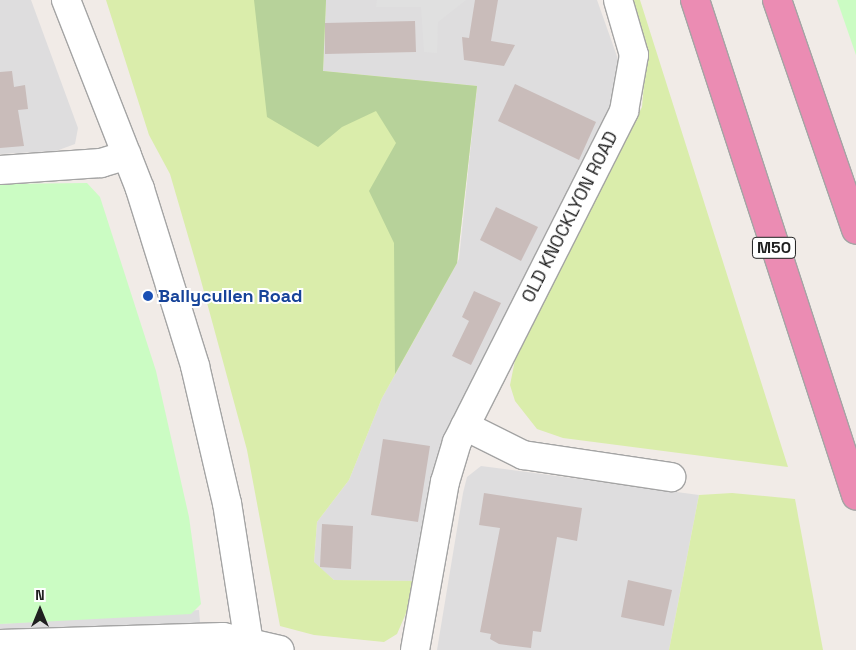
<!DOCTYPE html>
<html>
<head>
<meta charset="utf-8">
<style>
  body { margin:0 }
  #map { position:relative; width:856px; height:650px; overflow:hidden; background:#f1ebe7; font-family:"Space Grotesk",sans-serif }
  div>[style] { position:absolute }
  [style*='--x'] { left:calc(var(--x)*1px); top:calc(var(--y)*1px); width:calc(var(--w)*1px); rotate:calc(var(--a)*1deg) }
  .residential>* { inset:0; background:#deddde }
  .grass>* { inset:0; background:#daedab }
  .forest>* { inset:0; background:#b7d29a }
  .park>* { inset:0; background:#cbfcc3 }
  .parking>* { inset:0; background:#e0e0e0 }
  .building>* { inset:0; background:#c9bcba }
  .roads { filter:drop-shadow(1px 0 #a4a4a4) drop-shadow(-1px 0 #a4a4a4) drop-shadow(0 1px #a4a4a4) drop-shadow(0 -1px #a4a4a4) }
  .minor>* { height:28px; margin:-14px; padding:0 14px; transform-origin:14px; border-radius:14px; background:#fff }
  .highway>* { height:28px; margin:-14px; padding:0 14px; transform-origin:14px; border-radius:14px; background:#eb8cb3 }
  .dots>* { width:14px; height:14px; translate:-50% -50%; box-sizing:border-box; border:2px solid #fff; border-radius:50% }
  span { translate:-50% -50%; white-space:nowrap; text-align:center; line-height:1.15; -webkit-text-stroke:4px #fff; paint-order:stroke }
  .shield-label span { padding:1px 4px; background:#fff; border:1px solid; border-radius:4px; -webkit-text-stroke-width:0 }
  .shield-label { font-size:16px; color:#202020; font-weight:700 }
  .street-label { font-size:18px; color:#202020 }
  .transit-label { font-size:18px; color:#164399; font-weight:700 }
  .left { translate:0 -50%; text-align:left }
  .north { position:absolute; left:15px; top:585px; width:50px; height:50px; -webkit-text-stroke:4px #fff; paint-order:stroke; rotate:0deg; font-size:14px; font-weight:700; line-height:20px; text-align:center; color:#202020 }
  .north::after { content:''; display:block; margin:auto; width:18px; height:22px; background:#202020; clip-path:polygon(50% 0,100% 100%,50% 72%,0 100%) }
</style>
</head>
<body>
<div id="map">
  <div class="residential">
    <div style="clip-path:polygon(0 0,31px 0,78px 128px,75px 144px,56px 151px,0 154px)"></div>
    <div style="clip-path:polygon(326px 0,597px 0,619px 62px,610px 111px,465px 426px,433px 469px,420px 581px,334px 580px,314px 563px,317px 522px,349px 480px,382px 398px,459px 259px,477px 86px,323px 71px)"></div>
    <div style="clip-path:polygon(481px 466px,699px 495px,669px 650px,437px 650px,463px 493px,467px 477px)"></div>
    <div style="clip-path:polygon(199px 610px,202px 650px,0 650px,0 624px)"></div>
  </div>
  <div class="grass">
    <div style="clip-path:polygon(106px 0,326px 0,323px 71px,477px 86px,457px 263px,382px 398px,349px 480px,317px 522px,314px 562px,334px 580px,420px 581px,397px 634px,384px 642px,314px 635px,280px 626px,247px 450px,200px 277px,170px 174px,149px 135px)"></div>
    <div style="clip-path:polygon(631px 0,640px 0,788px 467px,563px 438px,537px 429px,515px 401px,510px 385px,515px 360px,642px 107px,647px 50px)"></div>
    <div style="clip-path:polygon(732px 493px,795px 499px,823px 650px,669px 650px,699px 495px)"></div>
  </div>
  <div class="forest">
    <div style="clip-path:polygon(254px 0,326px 0,323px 71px,477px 86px,457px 263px,395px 374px,394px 243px,369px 191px,396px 143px,376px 111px,342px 127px,318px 147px,267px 117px)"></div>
  </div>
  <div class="park">
    <div style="clip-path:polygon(837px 0,856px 0,856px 55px)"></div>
    <div style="clip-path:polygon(87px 183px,100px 197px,156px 371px,189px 517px,201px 604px,191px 614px,0 624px,0 184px)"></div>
  </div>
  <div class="parking">
    <div style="clip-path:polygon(377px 0,466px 0,438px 22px,437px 53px,424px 52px,421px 7px,376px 7px)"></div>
  </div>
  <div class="building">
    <div style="clip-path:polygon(475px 0,498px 0,491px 41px,515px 45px,504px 66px,464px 60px,462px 37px,469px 38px)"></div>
    <div style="clip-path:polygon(415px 21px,416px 52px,325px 54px,325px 23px)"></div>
    <div style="clip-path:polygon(12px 71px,14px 87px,25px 85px,28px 109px,18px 110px,24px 146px,0 148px,0 72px)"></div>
    <div style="clip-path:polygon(515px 84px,596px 122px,579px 160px,498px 121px)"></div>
    <div style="clip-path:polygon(496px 207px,538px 227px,521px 261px,480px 240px)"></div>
    <div style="clip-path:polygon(474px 291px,501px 303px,471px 365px,452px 356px,469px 321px,462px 317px)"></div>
    <div style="clip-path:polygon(383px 439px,430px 446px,418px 522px,371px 515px)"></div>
    <div style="clip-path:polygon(484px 493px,582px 508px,577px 541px,557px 537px,541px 632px,533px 631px,531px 648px,499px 644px,490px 639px,491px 634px,480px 632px,500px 528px,479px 525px)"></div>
    <div style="clip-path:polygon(322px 524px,353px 526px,351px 569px,320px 567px)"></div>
    <div style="clip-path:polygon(628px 580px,672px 590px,664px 626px,621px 617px)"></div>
  </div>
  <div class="roads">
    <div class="minor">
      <div style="--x:66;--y:0;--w:203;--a:68.6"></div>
      <div style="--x:140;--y:189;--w:185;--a:72.7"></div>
      <div style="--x:195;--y:366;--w:141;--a:76.9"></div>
      <div style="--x:227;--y:503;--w:149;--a:81.1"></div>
      <div style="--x:0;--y:170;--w:101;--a:-4"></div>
      <div style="--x:101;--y:163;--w:27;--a:-17"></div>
      <div style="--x:465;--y:426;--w:65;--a:26.6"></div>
      <div style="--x:523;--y:455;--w:150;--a:8.5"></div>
      <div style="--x:0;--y:644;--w:223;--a:-1.8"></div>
      <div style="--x:223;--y:637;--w:58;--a:12.8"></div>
      <div style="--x:415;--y:650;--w:171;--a:-79.9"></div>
      <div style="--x:445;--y:482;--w:42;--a:-73.3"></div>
      <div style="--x:457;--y:442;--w:371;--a:-63.2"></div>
      <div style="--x:624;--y:111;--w:57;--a:-79.9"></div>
      <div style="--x:634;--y:55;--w:57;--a:-106.2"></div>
    </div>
    <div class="highway">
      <div style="--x:695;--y:0;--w:521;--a:71.98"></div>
      <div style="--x:777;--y:0;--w:243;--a:71"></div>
    </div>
  </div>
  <div class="dots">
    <div style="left:148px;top:296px;background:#1a4fb4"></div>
  </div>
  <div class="shield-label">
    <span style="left:774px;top:248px">M50</span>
  </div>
  <div class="street-label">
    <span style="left:570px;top:217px;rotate:-63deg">OLD KNOCKLYON ROAD</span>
  </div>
  <div class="transit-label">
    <span class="left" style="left:158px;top:296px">Ballycullen Road</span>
  </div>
  <div class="north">N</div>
</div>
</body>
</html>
